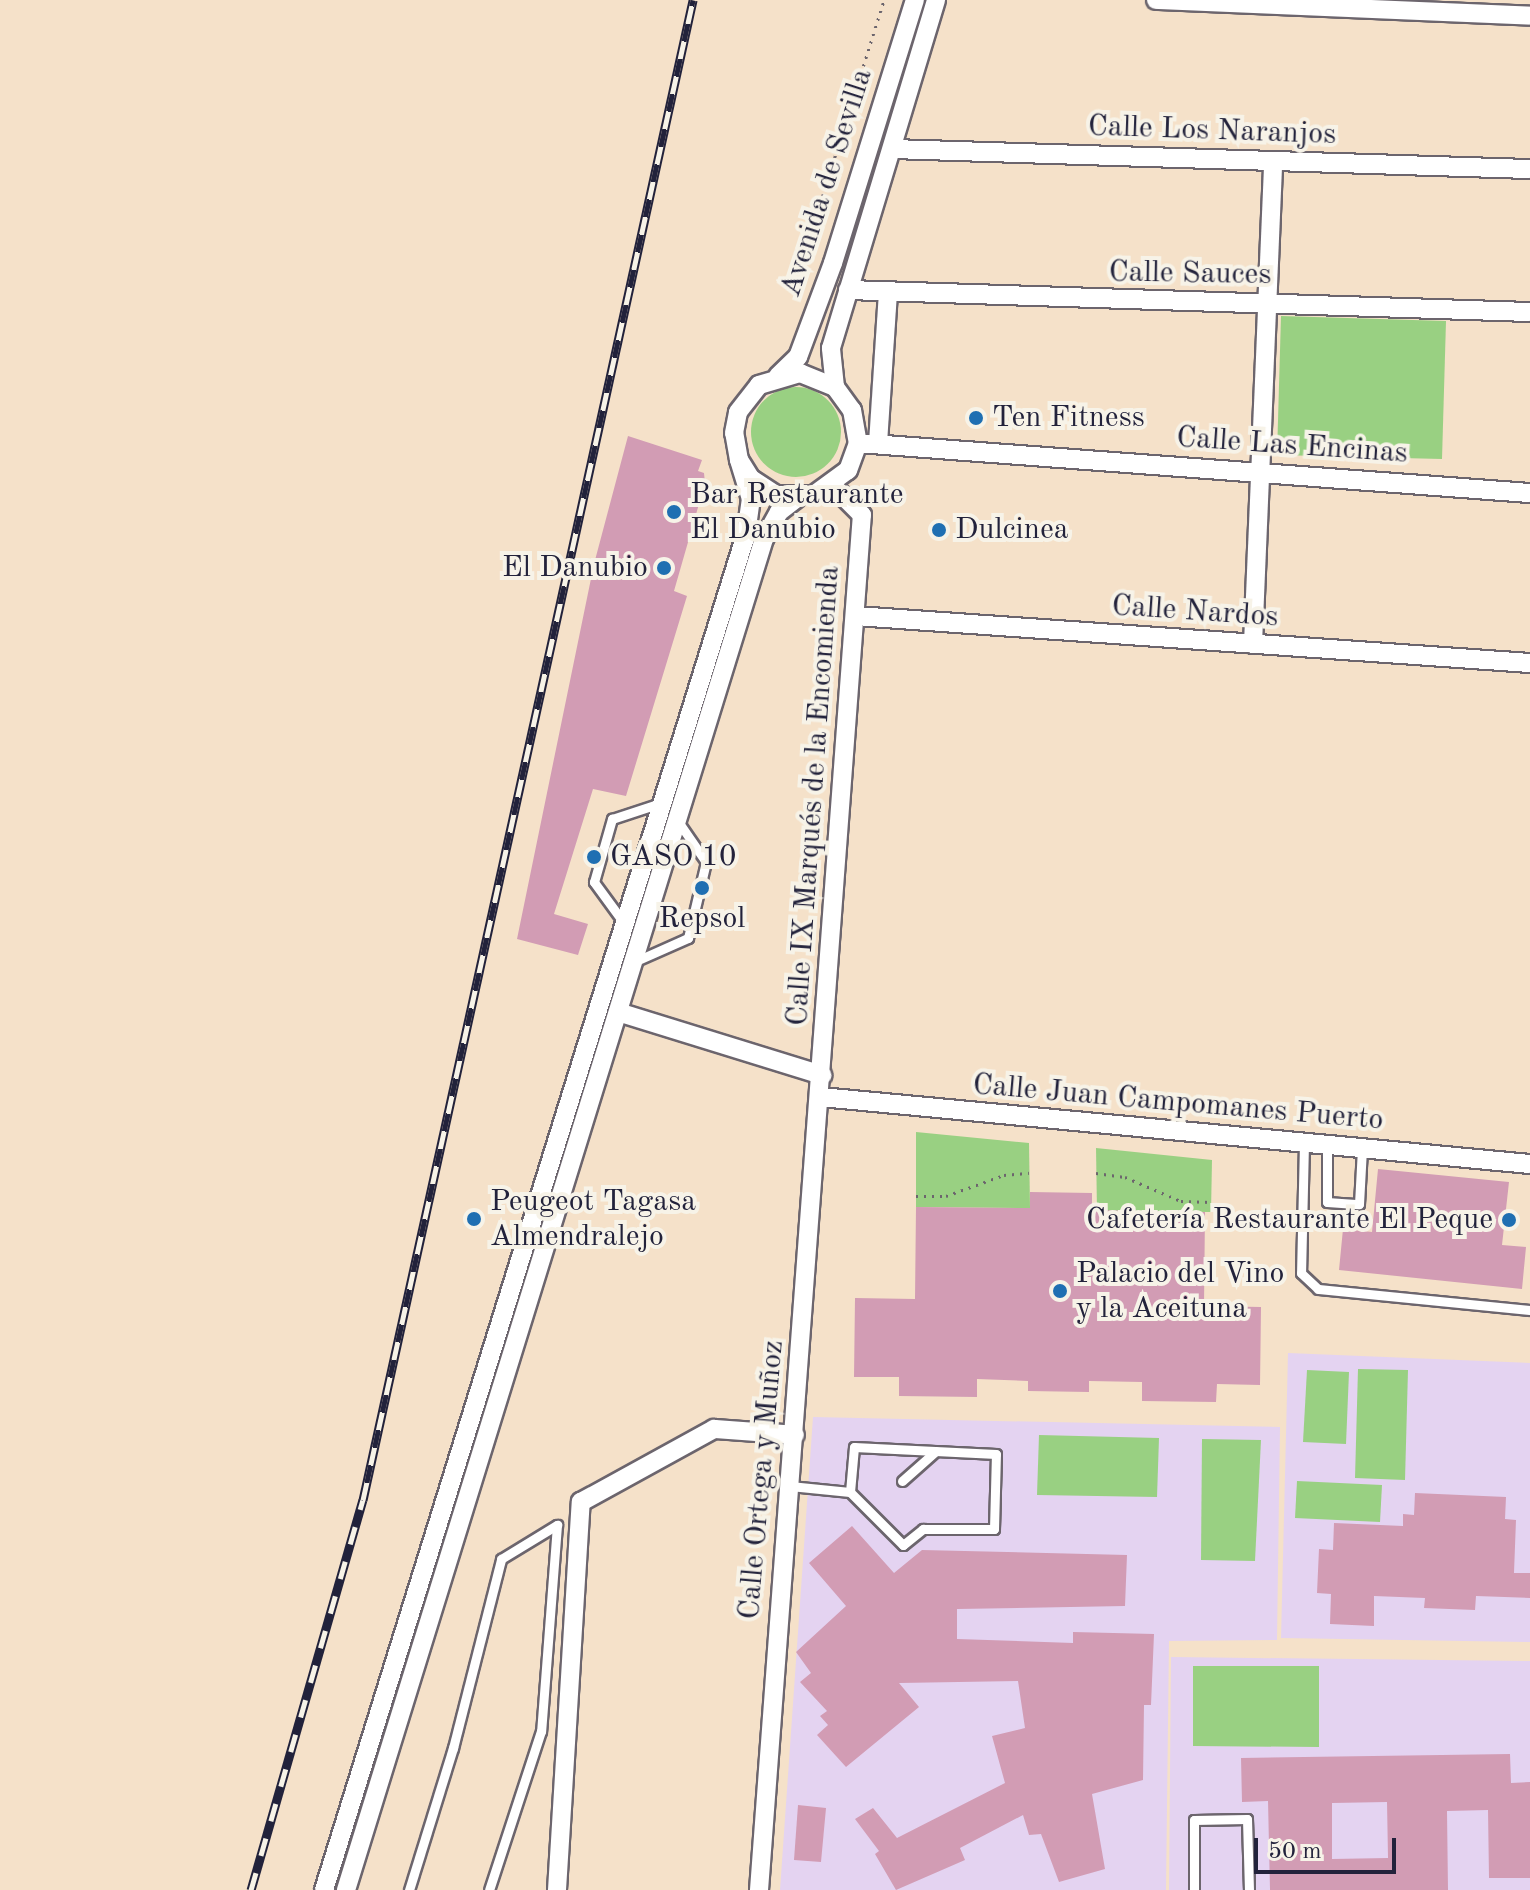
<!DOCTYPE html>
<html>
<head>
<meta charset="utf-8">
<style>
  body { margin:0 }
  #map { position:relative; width:1530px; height:1890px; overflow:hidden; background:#f5e1c9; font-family:"Old Standard TT",serif }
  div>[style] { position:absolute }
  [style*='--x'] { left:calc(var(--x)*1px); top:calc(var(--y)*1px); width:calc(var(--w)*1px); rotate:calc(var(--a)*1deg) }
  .built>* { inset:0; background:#e4d3f1 }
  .green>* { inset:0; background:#99d082 }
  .round { border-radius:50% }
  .building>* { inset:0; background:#d29cb4 }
  .path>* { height:3px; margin-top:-1.5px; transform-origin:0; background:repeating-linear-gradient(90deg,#6c656d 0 2px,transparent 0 8px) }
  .roads { filter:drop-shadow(2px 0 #6c656d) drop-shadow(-2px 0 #6c656d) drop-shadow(0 2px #6c656d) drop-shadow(0 -2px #6c656d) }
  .service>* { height:9px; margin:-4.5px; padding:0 4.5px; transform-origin:4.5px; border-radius:4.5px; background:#fff }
  .minor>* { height:18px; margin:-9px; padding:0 9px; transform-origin:9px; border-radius:9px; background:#fff }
  .rail>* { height:9px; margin-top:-4.5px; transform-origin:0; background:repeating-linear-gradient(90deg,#f7f3e8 0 18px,#22223b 0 36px); box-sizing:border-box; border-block:2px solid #22223b }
  .dots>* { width:22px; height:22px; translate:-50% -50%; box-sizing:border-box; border:4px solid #f7f3e8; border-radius:50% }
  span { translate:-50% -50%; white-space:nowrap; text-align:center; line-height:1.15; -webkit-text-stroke:8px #f7f3e8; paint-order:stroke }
  .street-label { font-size:30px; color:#22223b }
  .poi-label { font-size:30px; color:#22223b }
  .left { translate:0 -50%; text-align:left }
  .right { translate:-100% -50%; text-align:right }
  .scale { position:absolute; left:1254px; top:1838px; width:142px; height:36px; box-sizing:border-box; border:4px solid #22223b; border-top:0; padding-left:10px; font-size:24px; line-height:28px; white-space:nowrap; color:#22223b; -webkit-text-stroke:6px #f7f3e8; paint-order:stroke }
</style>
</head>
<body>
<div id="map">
  <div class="built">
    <div style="clip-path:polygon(1288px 1353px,1530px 1363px,1530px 1642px,1281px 1638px)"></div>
    <div style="clip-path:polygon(813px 1417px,1280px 1427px,1277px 1640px,1169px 1641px,1166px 1890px,780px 1890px)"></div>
    <div style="clip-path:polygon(1171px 1657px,1530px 1661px,1530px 1890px,1169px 1890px)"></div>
  </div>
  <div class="green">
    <div style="clip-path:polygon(1281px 316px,1446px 321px,1442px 459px,1277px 455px)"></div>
    <div class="round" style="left:751px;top:387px;width:90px;height:90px"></div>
    <div style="clip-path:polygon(916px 1132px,1029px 1143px,1030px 1208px,916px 1207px)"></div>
    <div style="clip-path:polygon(1096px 1148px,1212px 1160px,1211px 1212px,1097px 1211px)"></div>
    <div style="clip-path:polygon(1358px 1369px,1408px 1370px,1405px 1480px,1355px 1478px)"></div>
    <div style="clip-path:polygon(1307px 1370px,1349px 1372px,1346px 1444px,1303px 1442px)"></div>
    <div style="clip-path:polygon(1039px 1435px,1159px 1438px,1157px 1497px,1037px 1495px)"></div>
    <div style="clip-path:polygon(1202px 1439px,1261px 1440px,1255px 1561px,1201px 1560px)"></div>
    <div style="clip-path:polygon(1297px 1481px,1382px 1485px,1380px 1522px,1295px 1518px)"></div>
    <div style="clip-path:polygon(1193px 1666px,1319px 1666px,1319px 1747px,1193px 1746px)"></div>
  </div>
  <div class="building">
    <div style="clip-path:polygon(628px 436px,702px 460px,698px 471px,704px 473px,705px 483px,674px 591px,687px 596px,626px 796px,593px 789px,554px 914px,588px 924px,578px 955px,517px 939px,594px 564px)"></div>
    <div style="clip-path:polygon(1378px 1169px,1509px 1182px,1502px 1245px,1526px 1247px,1522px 1289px,1339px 1270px,1343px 1229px,1372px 1232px)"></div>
    <div style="clip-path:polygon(1030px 1192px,1092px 1193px,1092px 1210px,1205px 1212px,1204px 1306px,1261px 1307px,1260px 1385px,1217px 1384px,1216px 1402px,1142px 1401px,1142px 1382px,1089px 1381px,1089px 1392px,1028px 1391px,1028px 1381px,977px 1379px,977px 1397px,899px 1396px,899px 1377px,854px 1377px,855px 1298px,915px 1299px,916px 1207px,1030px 1208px)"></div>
    <div style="clip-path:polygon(1415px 1493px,1506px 1497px,1505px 1519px,1516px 1520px,1514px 1573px,1530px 1573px,1530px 1598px,1476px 1596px,1475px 1610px,1424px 1608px,1425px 1598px,1374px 1596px,1374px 1626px,1330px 1624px,1331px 1594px,1317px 1593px,1319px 1549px,1333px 1550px,1334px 1523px,1403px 1526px,1403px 1514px,1414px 1515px)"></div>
    <div style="clip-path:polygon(852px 1526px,894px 1573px,922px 1550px,1127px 1555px,1125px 1606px,957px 1609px,957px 1639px,1073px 1643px,1073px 1632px,1154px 1634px,1151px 1705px,1144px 1705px,1143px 1780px,1092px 1794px,1105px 1869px,1059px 1882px,1041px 1834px,1029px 1835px,1023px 1815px,960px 1848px,965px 1860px,896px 1890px,875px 1854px,879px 1851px,855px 1819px,873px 1808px,897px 1838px,1005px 1783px,992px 1736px,1025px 1728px,1018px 1681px,899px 1683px,919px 1707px,846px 1767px,817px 1735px,828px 1725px,820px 1716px,827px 1711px,800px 1682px,811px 1673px,796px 1652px,846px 1606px,809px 1563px)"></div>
    <div style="clip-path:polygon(evenodd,1510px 1754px,1511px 1783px,1530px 1782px,1530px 1878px,1489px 1878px,1488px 1810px,1447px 1811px,1448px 1890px,1270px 1890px,1268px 1801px,1242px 1802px,1241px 1758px,1510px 1754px,1387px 1802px,1388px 1858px,1332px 1859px,1332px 1803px,1387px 1802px)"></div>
    <div style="clip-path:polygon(798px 1805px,826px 1808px,821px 1862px,794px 1860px)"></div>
  </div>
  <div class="path">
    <div style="--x:816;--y:252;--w:10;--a:-163"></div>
    <div style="--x:806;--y:249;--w:261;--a:-72.6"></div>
    <div style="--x:1096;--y:1173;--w:29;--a:8"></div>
    <div style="--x:1125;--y:1177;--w:61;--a:23.2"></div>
    <div style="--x:1181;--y:1201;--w:30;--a:2"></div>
    <div style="--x:916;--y:1196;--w:30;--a:0"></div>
    <div style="--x:946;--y:1196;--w:62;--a:-19.9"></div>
    <div style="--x:1004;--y:1175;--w:25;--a:-5"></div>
  </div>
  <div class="roads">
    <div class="service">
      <div style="--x:624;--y:923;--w:51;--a:-126.2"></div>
      <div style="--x:594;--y:882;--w:66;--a:-74.1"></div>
      <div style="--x:612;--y:819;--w:52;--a:-18.1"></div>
      <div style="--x:636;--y:961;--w:57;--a:-23.9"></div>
      <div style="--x:688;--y:938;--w:78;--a:-76.7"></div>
      <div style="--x:706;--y:862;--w:51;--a:-124.6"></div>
      <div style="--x:1304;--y:1143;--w:130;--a:91.3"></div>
      <div style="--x:1301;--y:1273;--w:23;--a:43"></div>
      <div style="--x:1318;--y:1289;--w:213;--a:5.7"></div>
      <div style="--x:1327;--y:1145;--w:57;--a:90"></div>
      <div style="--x:1327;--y:1202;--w:32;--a:4"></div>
      <div style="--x:1359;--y:1204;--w:56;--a:-86.9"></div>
      <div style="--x:902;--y:1481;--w:45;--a:-41.4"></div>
      <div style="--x:790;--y:1486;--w:60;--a:5.7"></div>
      <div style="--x:850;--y:1492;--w:75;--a:45"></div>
      <div style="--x:903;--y:1545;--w:26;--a:-39"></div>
      <div style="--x:923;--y:1529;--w:71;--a:0"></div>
      <div style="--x:994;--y:1529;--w:75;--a:-88.5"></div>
      <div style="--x:996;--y:1454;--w:142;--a:-177.2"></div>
      <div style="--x:854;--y:1447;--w:45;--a:95.1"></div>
      <div style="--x:409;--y:1890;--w:149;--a:-72.8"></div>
      <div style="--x:453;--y:1748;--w:195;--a:-75.7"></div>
      <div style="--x:501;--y:1559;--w:66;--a:-31.3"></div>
      <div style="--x:557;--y:1525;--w:207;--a:94.4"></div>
      <div style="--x:541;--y:1731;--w:167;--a:108.1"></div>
      <div style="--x:1194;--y:1890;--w:70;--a:-90"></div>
      <div style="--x:1194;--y:1820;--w:53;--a:-1.1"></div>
      <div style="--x:1247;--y:1819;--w:71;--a:88.4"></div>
    </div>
    <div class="minor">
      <div style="--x:1156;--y:0;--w:374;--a:2.4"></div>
      <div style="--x:892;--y:149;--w:638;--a:1.8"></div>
      <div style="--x:848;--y:290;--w:682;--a:1.85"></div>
      <div style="--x:778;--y:376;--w:28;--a:-44"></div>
      <div style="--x:798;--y:357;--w:100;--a:-69.6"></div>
      <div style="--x:833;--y:263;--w:275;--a:-72.7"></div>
      <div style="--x:835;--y:387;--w:39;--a:-96"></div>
      <div style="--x:831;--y:348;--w:363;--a:-73.2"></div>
      <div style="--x:858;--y:443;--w:674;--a:4.26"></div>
      <div style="--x:878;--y:443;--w:149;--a:-86.2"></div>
      <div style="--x:856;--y:616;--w:676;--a:3.99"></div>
      <div style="--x:1253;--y:644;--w:482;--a:-87.6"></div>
      <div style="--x:618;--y:1012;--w:214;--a:17.2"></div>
      <div style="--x:821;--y:1097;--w:712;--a:5.4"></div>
      <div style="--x:324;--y:1890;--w:1420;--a:-72.71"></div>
      <div style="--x:746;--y:534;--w:35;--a:-82"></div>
      <div style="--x:751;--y:499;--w:41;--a:-107.1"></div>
      <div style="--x:739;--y:460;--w:27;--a:-100"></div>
      <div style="--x:734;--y:433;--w:21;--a:-79"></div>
      <div style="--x:738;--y:412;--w:34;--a:-52"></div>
      <div style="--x:759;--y:385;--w:43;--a:-16.3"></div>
      <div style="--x:800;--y:373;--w:38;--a:22"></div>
      <div style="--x:835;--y:387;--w:29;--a:54"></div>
      <div style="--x:852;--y:410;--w:34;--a:80"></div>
      <div style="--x:858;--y:443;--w:29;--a:110"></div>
      <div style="--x:848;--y:470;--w:42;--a:143.7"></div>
      <div style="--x:814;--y:495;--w:38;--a:180"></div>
      <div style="--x:776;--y:495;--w:30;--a:-147"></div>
      <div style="--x:751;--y:479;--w:22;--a:-122"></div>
      <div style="--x:346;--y:1890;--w:1414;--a:-72.81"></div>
      <div style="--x:764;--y:539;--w:31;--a:-61"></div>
      <div style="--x:779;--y:512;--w:23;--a:-38"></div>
      <div style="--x:557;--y:1890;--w:389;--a:-86.5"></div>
      <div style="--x:581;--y:1502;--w:152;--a:-28.8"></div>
      <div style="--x:714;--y:1429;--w:81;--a:4.2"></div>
      <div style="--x:759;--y:1890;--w:1379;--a:-85.72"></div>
      <div style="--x:862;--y:515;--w:41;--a:-135"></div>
    </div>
  </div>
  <div class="rail">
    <div style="--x:251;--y:1890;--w:406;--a:-74"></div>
    <div style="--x:363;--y:1500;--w:1536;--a:-77.59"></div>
  </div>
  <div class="dots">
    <div style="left:976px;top:418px;background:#1f6fb2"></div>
    <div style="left:674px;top:512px;background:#1f6fb2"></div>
    <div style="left:939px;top:530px;background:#1f6fb2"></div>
    <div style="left:664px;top:568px;background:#1f6fb2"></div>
    <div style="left:594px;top:857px;background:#1f6fb2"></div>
    <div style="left:702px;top:888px;background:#1f6fb2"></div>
    <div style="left:474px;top:1219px;background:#1f6fb2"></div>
    <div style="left:1509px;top:1220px;background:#1f6fb2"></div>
    <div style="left:1060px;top:1291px;background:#1f6fb2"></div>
  </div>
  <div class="street-label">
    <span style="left:1212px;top:131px;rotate:2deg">Calle Los Naranjos</span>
    <span style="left:827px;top:183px;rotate:-72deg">Avenida de Sevilla</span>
    <span style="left:1190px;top:274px;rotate:1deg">Calle Sauces</span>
    <span style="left:1292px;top:446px;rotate:4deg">Calle Las Encinas</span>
    <span style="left:1195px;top:612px;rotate:4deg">Calle Nardos</span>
    <span style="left:814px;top:796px;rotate:-86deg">Calle IX Marqués de la Encomienda</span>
    <span style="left:1178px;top:1103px;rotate:5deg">Calle Juan Campomanes Puerto</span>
    <span style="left:762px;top:1480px;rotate:-85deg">Calle Ortega y Muñoz</span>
  </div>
  <div class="poi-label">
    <span class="left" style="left:992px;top:418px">Ten Fitness</span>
    <span class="left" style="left:690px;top:512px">Bar Restaurante<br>El Danubio</span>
    <span class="left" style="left:955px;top:530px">Dulcinea</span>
    <span class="right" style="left:648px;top:568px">El Danubio</span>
    <span class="left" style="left:610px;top:857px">GASO 10</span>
    <span style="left:702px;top:919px">Repsol</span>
    <span class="left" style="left:490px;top:1219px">Peugeot Tagasa<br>Almendralejo</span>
    <span class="right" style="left:1493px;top:1220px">Cafetería Restaurante El Peque</span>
    <span class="left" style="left:1076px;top:1291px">Palacio del Vino<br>y la Aceituna</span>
  </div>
  <div class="scale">50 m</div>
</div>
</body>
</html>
